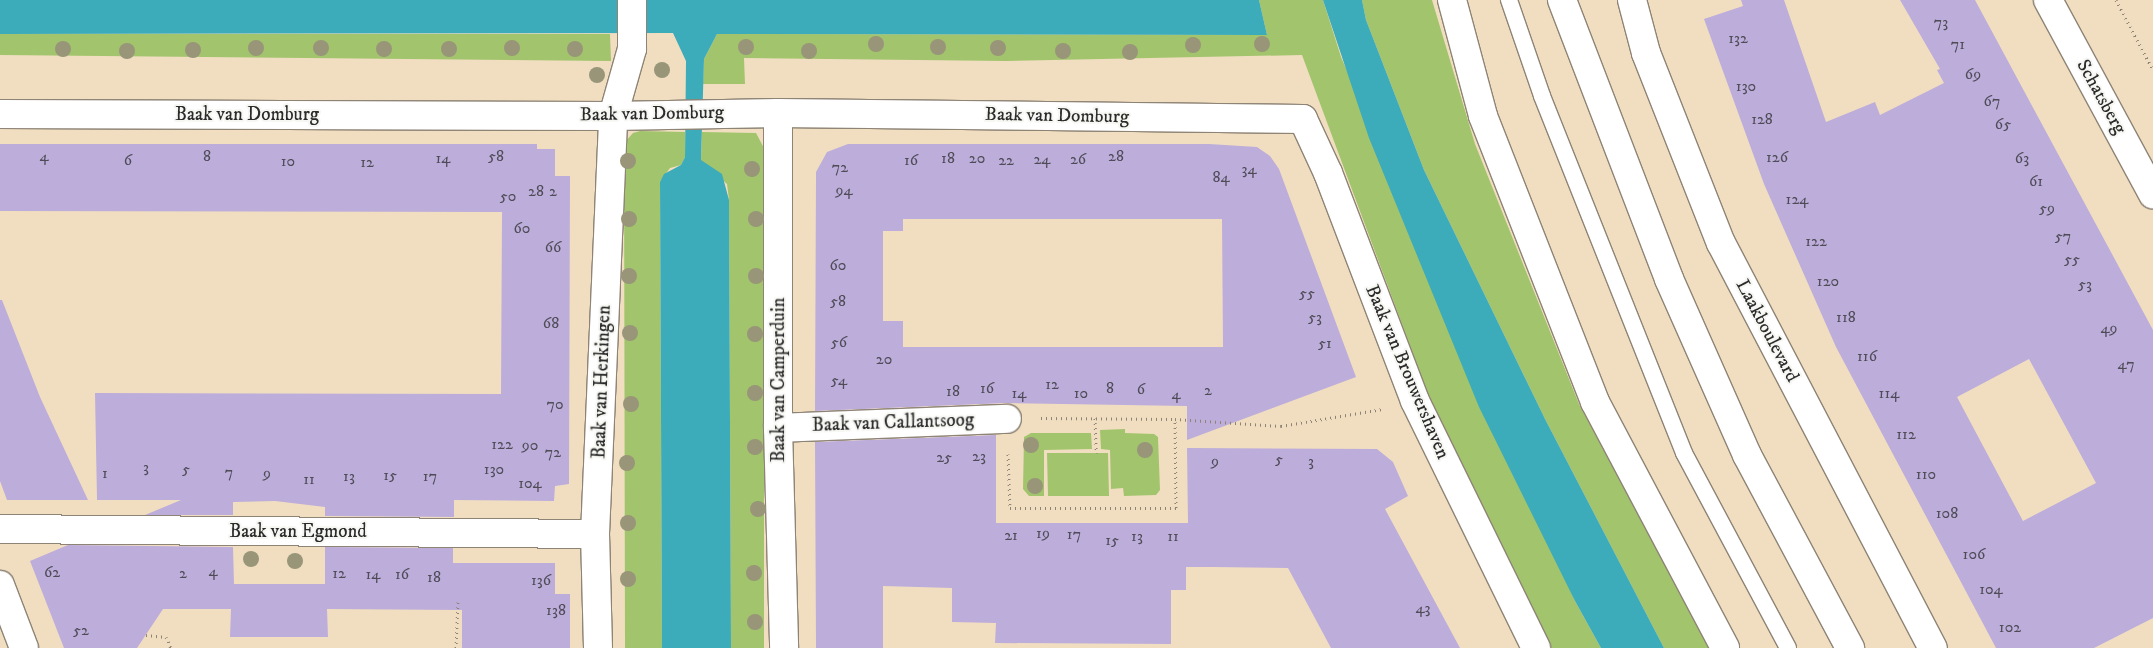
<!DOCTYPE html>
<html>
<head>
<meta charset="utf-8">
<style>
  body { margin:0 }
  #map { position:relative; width:2153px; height:648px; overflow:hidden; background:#f1dec0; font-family:"IM FELL DW Pica",serif }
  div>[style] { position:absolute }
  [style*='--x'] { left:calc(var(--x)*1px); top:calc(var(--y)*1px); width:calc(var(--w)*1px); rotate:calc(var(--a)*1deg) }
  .green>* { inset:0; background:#a2c46d }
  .water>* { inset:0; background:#3cabba }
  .building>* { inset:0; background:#bcaddb }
  .path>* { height:3px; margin-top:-1.5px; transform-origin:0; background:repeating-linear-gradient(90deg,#8e8476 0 1px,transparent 0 5px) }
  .roads { filter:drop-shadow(1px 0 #8e8476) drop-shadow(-1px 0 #8e8476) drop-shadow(0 1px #8e8476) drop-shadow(0 -1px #8e8476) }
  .lane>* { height:16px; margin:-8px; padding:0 8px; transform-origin:8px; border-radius:8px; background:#fff }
  .street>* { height:28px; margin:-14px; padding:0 14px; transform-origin:14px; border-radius:14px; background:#fff }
  .secondary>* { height:28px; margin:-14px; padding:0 14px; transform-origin:14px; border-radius:14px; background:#fff }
  .trees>* { width:16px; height:16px; margin:-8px; border-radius:50%; background:#989579 }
  span { translate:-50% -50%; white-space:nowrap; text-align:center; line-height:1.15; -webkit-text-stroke:4px #f6f6f2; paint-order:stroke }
  .number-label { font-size:16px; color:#4f4c57 }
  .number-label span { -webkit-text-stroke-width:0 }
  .street-label { font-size:19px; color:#2b2b2b }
</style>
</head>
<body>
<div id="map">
  <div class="green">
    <div style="clip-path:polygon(1259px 0,1323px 0,1341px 57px,1575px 601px,1601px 648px,1551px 648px,1493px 537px,1429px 397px,1302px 55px,1006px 61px,744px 58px,745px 84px,703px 84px,704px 59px,717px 34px,1267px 35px)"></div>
    <div style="clip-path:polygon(1362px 0,1432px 0,1475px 144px,1579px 404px,1710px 648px,1664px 648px,1545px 419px,1424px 170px,1366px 20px)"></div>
    <div style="clip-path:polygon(0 34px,610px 34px,611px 61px,0 55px)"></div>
    <div style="clip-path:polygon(640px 131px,685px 132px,685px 157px,681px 165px,670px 168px,660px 182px,662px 648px,625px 648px,624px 143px,633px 133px)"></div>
    <div style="clip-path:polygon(702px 132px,756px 133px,764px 148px,764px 648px,731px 648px,729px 200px,727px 184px,701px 161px)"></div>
    <div style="clip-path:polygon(1125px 429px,1125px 433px,1154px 434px,1158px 437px,1160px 490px,1156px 495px,1124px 496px,1123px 488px,1111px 489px,1110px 450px,1101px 449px,1100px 430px)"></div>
    <div style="clip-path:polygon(1031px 433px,1091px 433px,1092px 449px,1044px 450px,1044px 496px,1029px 496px,1023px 489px,1024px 437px)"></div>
    <div style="clip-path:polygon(1047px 453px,1108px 453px,1109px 496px,1048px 496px)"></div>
  </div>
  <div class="water">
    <div style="clip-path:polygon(0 0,1259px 0,1267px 35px,717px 34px,704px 59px,701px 160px,722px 174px,729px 200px,731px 648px,662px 648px,660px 182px,664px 174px,681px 165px,685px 157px,686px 61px,673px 33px,0 34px)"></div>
    <div style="clip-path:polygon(1323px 0,1362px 0,1366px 20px,1424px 170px,1545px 419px,1664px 648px,1601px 648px,1575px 601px,1479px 407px,1369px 138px)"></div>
  </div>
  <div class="building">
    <div style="clip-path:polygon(evenodd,1741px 0,1784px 0,1826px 122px,1875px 102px,1880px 115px,1944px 83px,1937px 70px,1940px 69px,1900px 0,1975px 0,2153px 330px,2153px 618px,2094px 648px,1996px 648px,1836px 347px,1764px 184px,1704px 19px,1743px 6px,1741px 0,2029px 359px,2096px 483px,2023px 521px,1957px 397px,2029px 359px)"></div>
    <div style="clip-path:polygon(0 144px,537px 144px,537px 149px,555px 149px,555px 176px,570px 176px,569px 484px,555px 486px,554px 501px,454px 500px,454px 517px,325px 516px,325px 507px,275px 501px,233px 502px,233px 515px,145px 515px,181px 500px,97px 500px,95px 393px,501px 394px,502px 212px,0 211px)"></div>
    <div style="clip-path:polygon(evenodd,848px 144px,1209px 144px,1257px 147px,1270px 156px,1279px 169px,1356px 377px,1187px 440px,1187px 406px,1006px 403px,815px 411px,816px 172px,827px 152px,848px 144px,903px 219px,1222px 219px,1223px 347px,903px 347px,903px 321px,883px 321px,883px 231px,903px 231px,903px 219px)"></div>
    <div style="clip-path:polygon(0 300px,2px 300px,40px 397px,88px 500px,7px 500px,0 481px)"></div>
    <div style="clip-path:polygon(996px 435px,996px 523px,1188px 523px,1187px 448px,1377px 449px,1393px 462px,1408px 496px,1385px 509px,1460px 648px,1331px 648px,1288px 568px,1213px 567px,1186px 567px,1186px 590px,1171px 590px,1171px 644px,995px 643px,996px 623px,952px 622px,952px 588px,883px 586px,883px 648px,816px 648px,815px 442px)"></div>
    <div style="clip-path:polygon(68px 545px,233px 547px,234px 584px,325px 584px,325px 547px,453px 548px,453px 563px,555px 563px,555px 594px,570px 594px,570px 648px,462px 648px,462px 610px,327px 609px,328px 637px,230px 637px,231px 609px,163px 609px,137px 648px,64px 648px,30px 561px)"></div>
  </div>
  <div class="path">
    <div style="--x:2116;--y:0;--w:79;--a:62.1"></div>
    <div style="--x:1041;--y:418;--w:134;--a:0.4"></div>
    <div style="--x:1175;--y:419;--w:106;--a:3.8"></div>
    <div style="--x:1281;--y:426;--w:103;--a:-9.5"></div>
    <div style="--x:1095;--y:418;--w:35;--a:88"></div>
    <div style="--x:1008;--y:454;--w:54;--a:87.9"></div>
    <div style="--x:1010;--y:508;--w:166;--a:0"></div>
    <div style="--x:1176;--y:508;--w:89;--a:-90.6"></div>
    <div style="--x:146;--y:635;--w:20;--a:6"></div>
    <div style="--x:166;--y:637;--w:12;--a:66"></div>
    <div style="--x:456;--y:648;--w:48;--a:-87.6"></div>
  </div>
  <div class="roads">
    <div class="lane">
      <div style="--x:1509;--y:0;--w:102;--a:71"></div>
      <div style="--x:1542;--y:96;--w:384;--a:68.3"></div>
      <div style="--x:1684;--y:453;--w:221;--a:61.9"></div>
    </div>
    <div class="street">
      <div style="--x:1632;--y:0;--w:55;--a:75.2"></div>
      <div style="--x:1646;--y:53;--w:204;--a:68.5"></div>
      <div style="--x:1721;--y:243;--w:457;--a:62.4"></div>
      <div style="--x:2048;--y:0;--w:221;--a:61.6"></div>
      <div style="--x:778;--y:113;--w:315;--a:90"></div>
      <div style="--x:778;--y:428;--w:220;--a:88.4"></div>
      <div style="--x:0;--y:114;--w:613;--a:0.19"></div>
      <div style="--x:613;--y:116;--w:165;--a:-1"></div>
      <div style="--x:778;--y:113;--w:525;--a:0.65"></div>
      <div style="--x:1303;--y:119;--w:60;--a:65.2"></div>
      <div style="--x:1328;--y:173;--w:244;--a:69.1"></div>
      <div style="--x:1415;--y:401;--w:275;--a:63.9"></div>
      <div style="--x:778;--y:428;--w:229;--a:-2.3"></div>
      <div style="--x:0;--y:529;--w:595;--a:0.48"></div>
      <div style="--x:0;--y:585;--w:67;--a:69.1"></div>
      <div style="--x:598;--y:648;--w:114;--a:-91.5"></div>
      <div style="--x:595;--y:534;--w:418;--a:-87.5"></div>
      <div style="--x:613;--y:116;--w:70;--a:-74.2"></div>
      <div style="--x:632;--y:49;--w:49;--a:-90"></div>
    </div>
    <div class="secondary">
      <div style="--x:1452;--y:0;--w:120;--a:75"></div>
      <div style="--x:1483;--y:116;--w:307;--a:68.6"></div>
      <div style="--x:1595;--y:402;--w:278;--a:62.1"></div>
      <div style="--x:1562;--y:0;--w:299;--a:69"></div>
      <div style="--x:1669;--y:279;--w:193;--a:66.1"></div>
      <div style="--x:1747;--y:455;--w:219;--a:61.9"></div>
    </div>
  </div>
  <div class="trees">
    <div style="left:876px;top:44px"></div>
    <div style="left:1262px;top:44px"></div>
    <div style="left:1193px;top:45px"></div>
    <div style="left:746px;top:47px"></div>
    <div style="left:938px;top:47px"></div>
    <div style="left:256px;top:48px"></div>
    <div style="left:321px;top:48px"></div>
    <div style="left:512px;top:48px"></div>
    <div style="left:998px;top:48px"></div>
    <div style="left:63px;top:49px"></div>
    <div style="left:384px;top:49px"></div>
    <div style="left:449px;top:49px"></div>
    <div style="left:575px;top:49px"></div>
    <div style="left:193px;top:50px"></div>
    <div style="left:127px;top:51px"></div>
    <div style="left:809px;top:51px"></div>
    <div style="left:1063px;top:51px"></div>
    <div style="left:1130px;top:52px"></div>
    <div style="left:662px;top:70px"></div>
    <div style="left:597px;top:75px"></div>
    <div style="left:628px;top:161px"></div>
    <div style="left:752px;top:169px"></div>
    <div style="left:629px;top:219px"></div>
    <div style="left:756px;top:219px"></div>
    <div style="left:629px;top:276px"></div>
    <div style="left:756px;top:276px"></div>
    <div style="left:630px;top:333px"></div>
    <div style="left:755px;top:334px"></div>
    <div style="left:755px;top:393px"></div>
    <div style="left:631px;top:404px"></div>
    <div style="left:1031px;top:445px"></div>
    <div style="left:755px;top:447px"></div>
    <div style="left:1145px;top:450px"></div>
    <div style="left:627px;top:463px"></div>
    <div style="left:1035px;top:486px"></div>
    <div style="left:758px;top:509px"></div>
    <div style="left:628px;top:523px"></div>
    <div style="left:251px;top:559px"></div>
    <div style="left:295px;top:561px"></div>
    <div style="left:754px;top:573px"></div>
    <div style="left:628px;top:579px"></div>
    <div style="left:755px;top:622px"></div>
  </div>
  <div class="number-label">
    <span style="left:1941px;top:22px">73</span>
    <span style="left:1738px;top:38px">132</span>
    <span style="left:1958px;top:44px">71</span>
    <span style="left:1973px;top:74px">69</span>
    <span style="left:1746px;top:86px">130</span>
    <span style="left:1992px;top:101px">67</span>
    <span style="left:1762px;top:119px">128</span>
    <span style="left:2003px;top:124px">65</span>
    <span style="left:44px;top:156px">4</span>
    <span style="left:207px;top:156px">8</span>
    <span style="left:496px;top:156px">58</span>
    <span style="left:1116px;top:156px">28</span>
    <span style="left:1777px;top:157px">126</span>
    <span style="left:443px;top:158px">14</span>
    <span style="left:948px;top:158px">18</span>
    <span style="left:977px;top:158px">20</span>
    <span style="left:2022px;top:158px">63</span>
    <span style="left:1042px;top:159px">24</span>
    <span style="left:1078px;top:159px">26</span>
    <span style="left:128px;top:160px">6</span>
    <span style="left:911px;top:160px">16</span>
    <span style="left:1006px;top:160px">22</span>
    <span style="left:288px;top:161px">10</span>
    <span style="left:367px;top:162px">12</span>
    <span style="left:840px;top:167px">72</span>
    <span style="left:1249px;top:169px">34</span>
    <span style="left:1221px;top:177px">84</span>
    <span style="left:2036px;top:181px">61</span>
    <span style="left:844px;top:190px">94</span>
    <span style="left:536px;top:191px">28</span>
    <span style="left:553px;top:191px">2</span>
    <span style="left:508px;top:196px">50</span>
    <span style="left:1797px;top:199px">124</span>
    <span style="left:2047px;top:208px">59</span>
    <span style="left:522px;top:228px">60</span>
    <span style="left:2063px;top:236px">57</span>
    <span style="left:1816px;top:241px">122</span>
    <span style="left:553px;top:247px">66</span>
    <span style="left:2072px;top:259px">55</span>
    <span style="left:838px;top:265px">60</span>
    <span style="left:1828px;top:281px">120</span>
    <span style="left:2085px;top:284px">53</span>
    <span style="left:1307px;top:293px">55</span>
    <span style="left:838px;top:301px">58</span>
    <span style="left:1315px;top:317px">53</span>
    <span style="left:1846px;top:317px">118</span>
    <span style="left:551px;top:323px">68</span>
    <span style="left:2109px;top:328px">49</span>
    <span style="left:839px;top:342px">56</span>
    <span style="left:1325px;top:343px">51</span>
    <span style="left:1867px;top:356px">116</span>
    <span style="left:884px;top:359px">20</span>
    <span style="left:2126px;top:364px">47</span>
    <span style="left:839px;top:380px">54</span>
    <span style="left:1052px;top:384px">12</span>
    <span style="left:987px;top:388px">16</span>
    <span style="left:1110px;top:388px">8</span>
    <span style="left:1141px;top:389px">6</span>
    <span style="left:1208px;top:390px">2</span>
    <span style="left:953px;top:391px">18</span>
    <span style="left:1019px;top:393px">14</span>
    <span style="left:1081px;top:393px">10</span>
    <span style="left:1889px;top:393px">114</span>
    <span style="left:1176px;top:394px">4</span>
    <span style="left:555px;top:404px">70</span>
    <span style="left:1906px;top:434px">112</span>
    <span style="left:502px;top:444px">122</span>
    <span style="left:530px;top:445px">90</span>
    <span style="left:553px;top:452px">72</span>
    <span style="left:979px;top:456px">23</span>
    <span style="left:944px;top:457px">25</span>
    <span style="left:1279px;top:459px">5</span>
    <span style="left:1215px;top:461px">9</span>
    <span style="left:1311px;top:461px">3</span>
    <span style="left:146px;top:467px">3</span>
    <span style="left:186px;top:469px">5</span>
    <span style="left:494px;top:469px">130</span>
    <span style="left:229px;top:472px">7</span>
    <span style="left:105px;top:473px">1</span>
    <span style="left:267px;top:473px">9</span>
    <span style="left:1926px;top:474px">110</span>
    <span style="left:390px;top:475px">15</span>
    <span style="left:349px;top:476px">13</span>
    <span style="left:430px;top:476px">17</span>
    <span style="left:309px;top:479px">11</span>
    <span style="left:530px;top:483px">104</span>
    <span style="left:1947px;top:513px">108</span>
    <span style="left:1043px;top:533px">19</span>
    <span style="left:1074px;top:534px">17</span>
    <span style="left:1011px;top:535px">21</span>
    <span style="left:1137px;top:536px">13</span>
    <span style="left:1173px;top:536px">11</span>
    <span style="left:1112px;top:540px">15</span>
    <span style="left:1974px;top:554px">106</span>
    <span style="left:213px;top:571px">4</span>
    <span style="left:52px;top:572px">62</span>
    <span style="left:183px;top:573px">2</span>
    <span style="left:339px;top:573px">12</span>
    <span style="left:373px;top:574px">14</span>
    <span style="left:402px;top:574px">16</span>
    <span style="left:434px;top:577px">18</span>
    <span style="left:541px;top:580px">136</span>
    <span style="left:1991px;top:589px">104</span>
    <span style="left:1423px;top:608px">43</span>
    <span style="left:556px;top:610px">138</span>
    <span style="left:2010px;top:627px">102</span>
    <span style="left:81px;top:630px">52</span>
  </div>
  <div class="street-label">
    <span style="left:2101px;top:97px;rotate:61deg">Schatsberg</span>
    <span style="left:652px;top:114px;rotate:-1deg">Baak van Domburg</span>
    <span style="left:247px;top:115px">Baak van Domburg</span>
    <span style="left:1057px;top:116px;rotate:1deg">Baak van Domburg</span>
    <span style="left:1767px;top:331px;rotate:62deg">Laakboulevard</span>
    <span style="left:1407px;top:372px;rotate:67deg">Baak van Brouwershaven</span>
    <span style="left:779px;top:380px;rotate:-90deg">Baak van Camperduin</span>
    <span style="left:602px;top:382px;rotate:-88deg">Baak van Herkingen</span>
    <span style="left:893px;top:423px;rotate:-2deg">Baak van Callantsoog</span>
    <span style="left:298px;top:532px">Baak van Egmond</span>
  </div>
</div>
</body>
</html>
